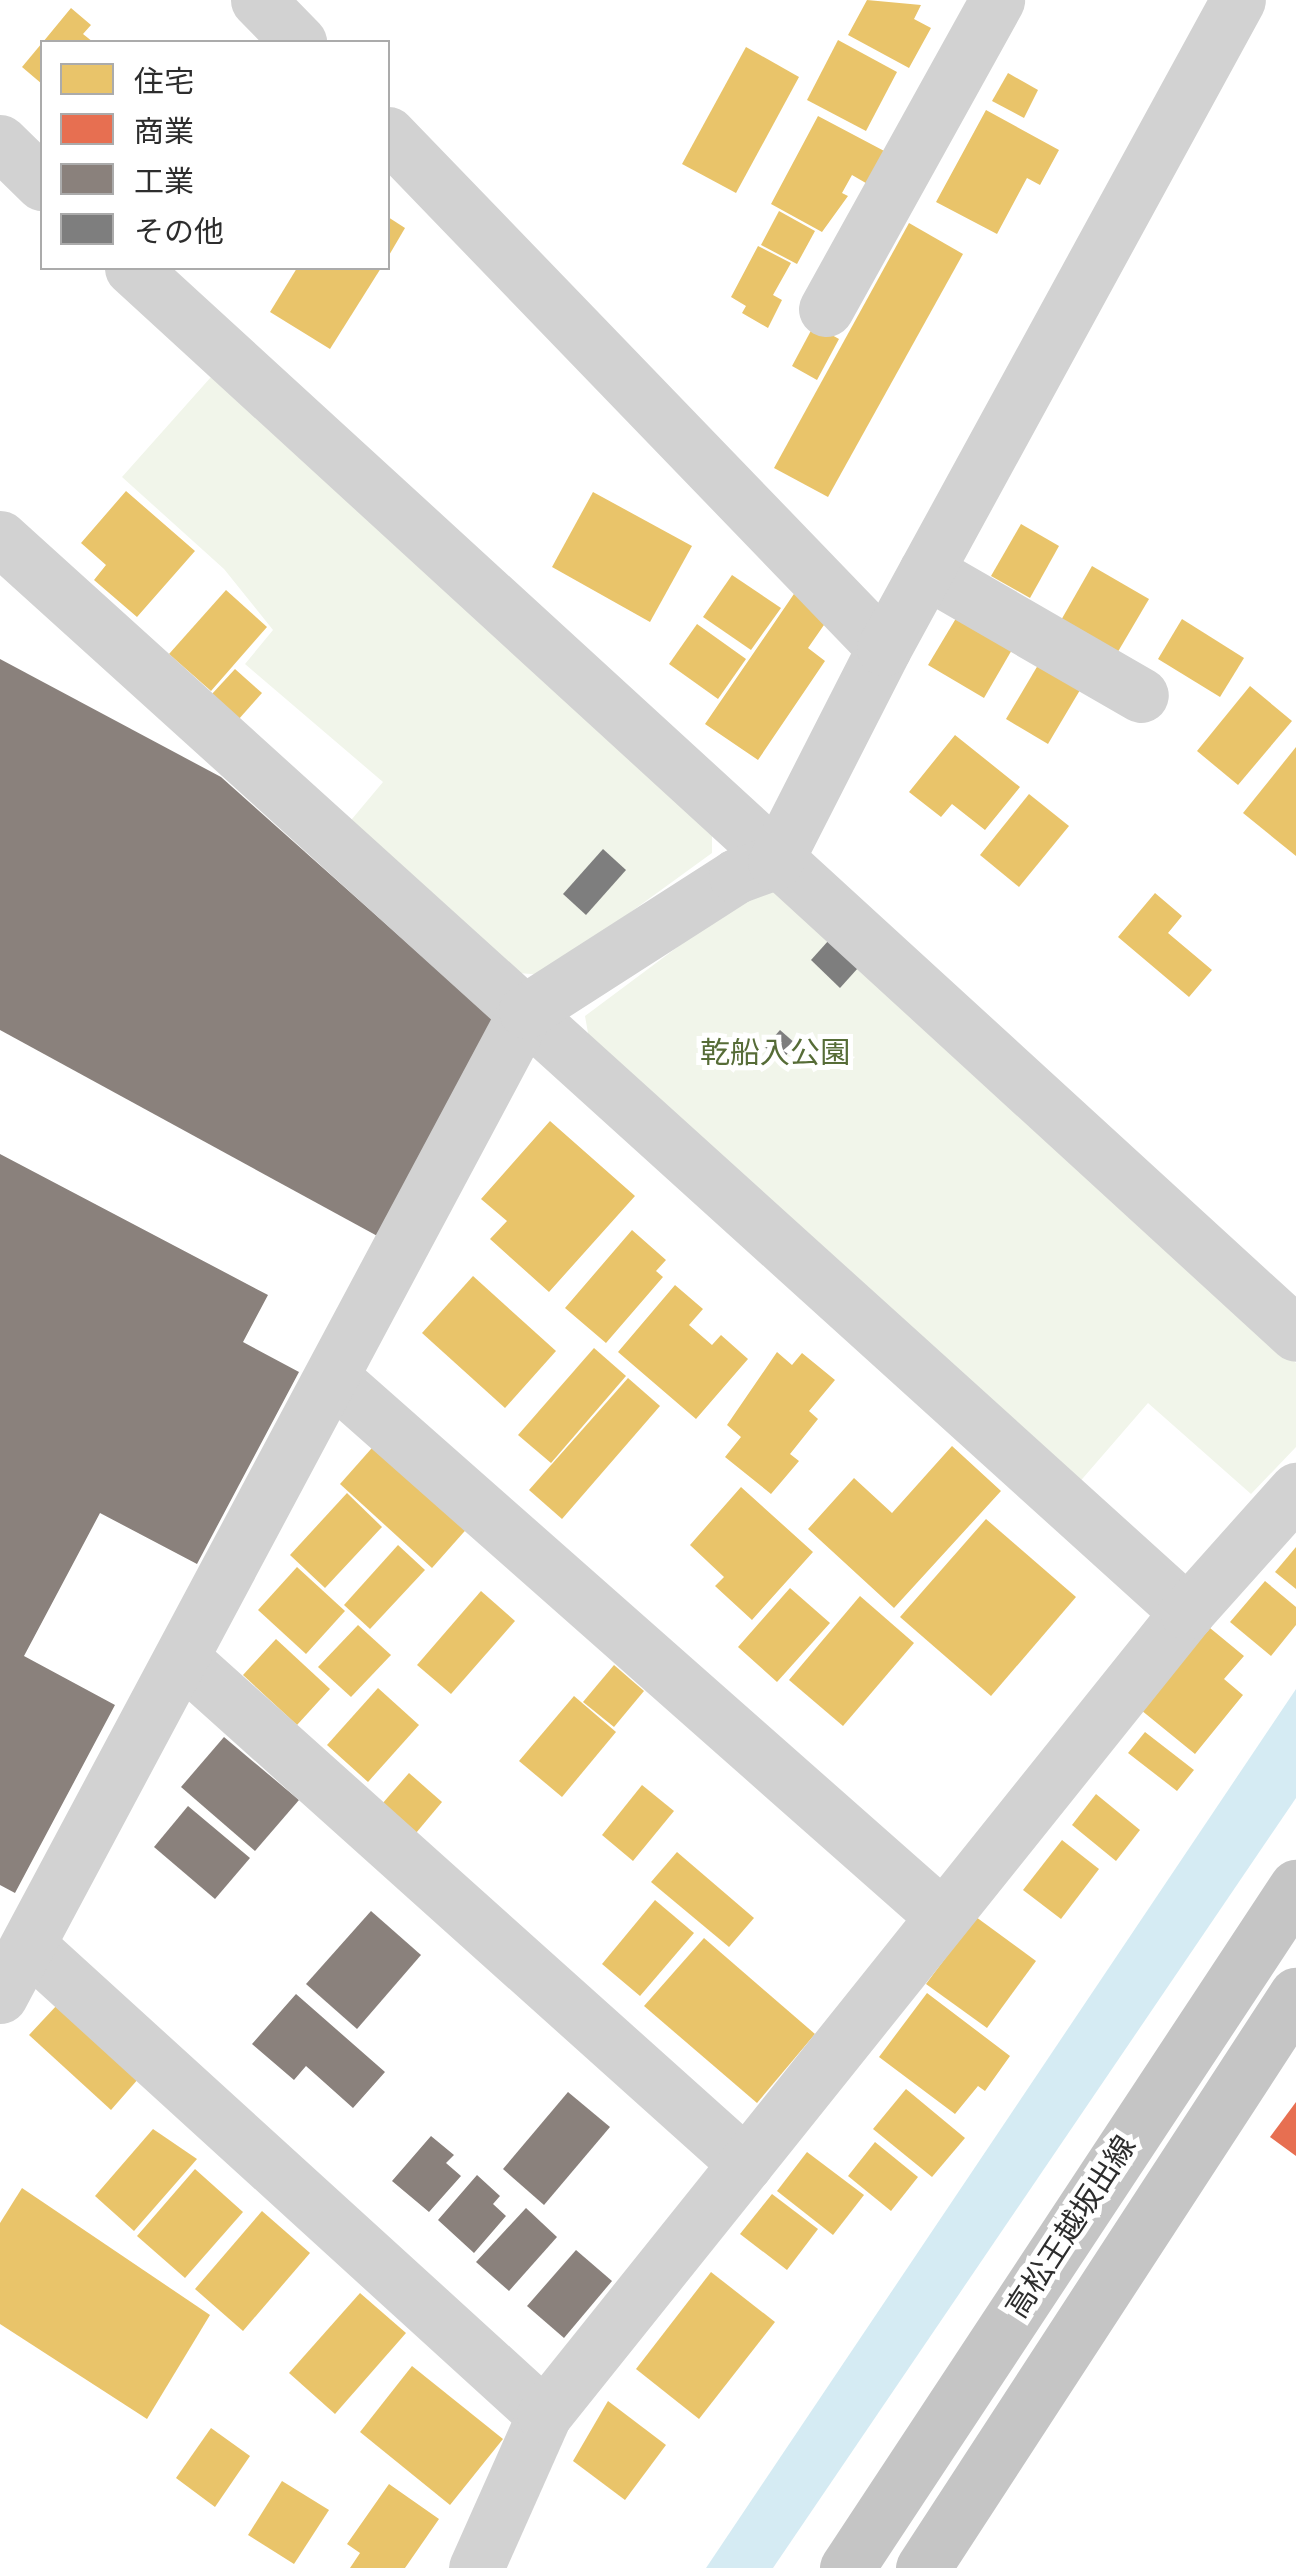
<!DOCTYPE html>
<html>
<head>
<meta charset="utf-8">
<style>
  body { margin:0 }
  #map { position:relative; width:1296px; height:2568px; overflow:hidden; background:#fff; font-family:"DejaVu Sans","Noto Sans JP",sans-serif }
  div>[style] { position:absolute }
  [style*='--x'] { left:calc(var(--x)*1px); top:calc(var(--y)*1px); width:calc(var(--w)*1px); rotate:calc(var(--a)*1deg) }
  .green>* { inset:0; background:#f1f5ea }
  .water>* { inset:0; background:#d5ebf3 }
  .homes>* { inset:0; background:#e9c46a }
  .shops>* { inset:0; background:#e76f51 }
  .industry>* { inset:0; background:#8a817c }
  .building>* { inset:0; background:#7e7e7e }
  .minor>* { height:55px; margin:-27.5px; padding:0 27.5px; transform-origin:27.5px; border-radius:27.5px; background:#d2d2d2 }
  .major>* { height:55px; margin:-27.5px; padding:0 27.5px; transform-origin:27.5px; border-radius:27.5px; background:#c5c5c5 }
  span { translate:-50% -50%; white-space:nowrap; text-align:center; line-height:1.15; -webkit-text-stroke:10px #fff; paint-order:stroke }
  .park-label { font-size:30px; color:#566c37 }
  .street-label { font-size:30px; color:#2d2d2d }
  .legend { position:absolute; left:40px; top:40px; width:350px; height:230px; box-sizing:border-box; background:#fff; border:2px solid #ababab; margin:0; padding:12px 18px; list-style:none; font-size:30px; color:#2d2d2d }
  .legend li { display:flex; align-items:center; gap:20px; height:50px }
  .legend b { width:50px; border:2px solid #ababab }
</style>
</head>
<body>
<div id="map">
  <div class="green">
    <div style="clip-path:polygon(211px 377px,712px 826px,712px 853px,544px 975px,506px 972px,347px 825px,383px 782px,245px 664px,273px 630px,224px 569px,122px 477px)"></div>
    <div style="clip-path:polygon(758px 887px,780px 893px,1296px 1363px,1296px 1447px,1251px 1494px,1148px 1403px,1077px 1485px,591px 1050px,585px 1016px)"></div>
  </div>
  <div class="water">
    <div style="clip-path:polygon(1296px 1689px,1296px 1798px,773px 2568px,706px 2568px)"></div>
  </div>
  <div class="homes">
    <div style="clip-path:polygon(867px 0,921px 5px,914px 19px,931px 28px,909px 68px,848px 35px)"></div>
    <div style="clip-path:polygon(71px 8px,91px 25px,83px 34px,93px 42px,43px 42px)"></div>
    <div style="clip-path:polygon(838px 40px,897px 72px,866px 131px,807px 100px)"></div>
    <div style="clip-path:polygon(42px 43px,42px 84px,22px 67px)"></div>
    <div style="clip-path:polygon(746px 47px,799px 77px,736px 193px,682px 164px)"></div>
    <div style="clip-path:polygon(1008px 73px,1038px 90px,1024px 118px,992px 101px)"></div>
    <div style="clip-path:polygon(986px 110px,1059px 150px,1040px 185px,1027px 178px,997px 234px,936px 202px)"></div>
    <div style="clip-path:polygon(818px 116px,888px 153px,871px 186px,852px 175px,842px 193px,848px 196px,822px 232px,771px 204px)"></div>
    <div style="clip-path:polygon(779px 211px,815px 231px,797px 264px,761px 245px)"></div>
    <div style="clip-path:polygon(388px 217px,405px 228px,388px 257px)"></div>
    <div style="clip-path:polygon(909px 223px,963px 254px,828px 497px,774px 468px)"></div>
    <div style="clip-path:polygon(758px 246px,791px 263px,773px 295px,782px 300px,768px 328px,742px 313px,746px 306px,731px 297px)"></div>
    <div style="clip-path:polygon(297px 268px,381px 268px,330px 349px,270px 312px)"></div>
    <div style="clip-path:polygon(814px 325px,839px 339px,817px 380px,792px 366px)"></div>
    <div style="clip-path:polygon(126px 491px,195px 551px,137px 617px,94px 580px,106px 565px,81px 543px)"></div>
    <div style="clip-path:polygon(593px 492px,692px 546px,650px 622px,552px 567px)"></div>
    <div style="clip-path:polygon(1021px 524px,1059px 546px,1030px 598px,991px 576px)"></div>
    <div style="clip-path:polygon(1092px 566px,1149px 599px,1116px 655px,1060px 622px)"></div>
    <div style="clip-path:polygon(732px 575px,781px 608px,751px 650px,703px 617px)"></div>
    <div style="clip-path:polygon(798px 588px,833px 612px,808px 648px,825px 661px,758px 760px,705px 724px)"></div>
    <div style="clip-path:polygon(226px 590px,267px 627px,211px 691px,169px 654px)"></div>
    <div style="clip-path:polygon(958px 615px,1013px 648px,984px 698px,928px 665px)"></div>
    <div style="clip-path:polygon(1182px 619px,1244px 658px,1220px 697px,1158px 659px)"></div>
    <div style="clip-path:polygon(697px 624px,746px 659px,718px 699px,669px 664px)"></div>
    <div style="clip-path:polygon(1041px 660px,1083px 685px,1048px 744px,1006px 719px)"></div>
    <div style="clip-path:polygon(235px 669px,262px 693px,238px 720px,211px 695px)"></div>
    <div style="clip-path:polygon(1250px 686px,1292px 721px,1238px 785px,1197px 751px)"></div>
    <div style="clip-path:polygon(955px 735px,1020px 787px,985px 830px,952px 804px,941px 817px,909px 792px)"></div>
    <div style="clip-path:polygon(1296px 747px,1296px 856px,1243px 813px)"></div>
    <div style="clip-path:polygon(1029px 794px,1069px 826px,1019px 887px,980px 855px)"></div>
    <div style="clip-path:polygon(1155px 893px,1182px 916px,1168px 933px,1212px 970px,1189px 997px,1118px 937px)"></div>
    <div style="clip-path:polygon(550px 1121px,635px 1196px,549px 1292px,490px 1239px,507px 1221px,481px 1199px)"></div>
    <div style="clip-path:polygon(632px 1230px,666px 1260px,656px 1271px,663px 1277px,606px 1343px,565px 1308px)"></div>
    <div style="clip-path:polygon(473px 1276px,556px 1351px,505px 1408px,422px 1333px)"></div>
    <div style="clip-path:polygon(675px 1285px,703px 1309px,689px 1325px,712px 1345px,721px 1335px,748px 1359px,696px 1419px,618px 1352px)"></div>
    <div style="clip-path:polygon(594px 1348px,626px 1376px,551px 1463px,518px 1435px)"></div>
    <div style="clip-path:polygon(777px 1352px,792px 1365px,802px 1353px,835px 1380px,809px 1411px,818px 1419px,790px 1454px,799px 1461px,771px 1494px,725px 1457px,741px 1437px,727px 1425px)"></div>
    <div style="clip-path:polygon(628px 1378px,660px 1406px,562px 1519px,529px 1490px)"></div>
    <div style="clip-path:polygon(379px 1440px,471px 1524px,432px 1568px,340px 1484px)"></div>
    <div style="clip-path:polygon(952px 1446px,1001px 1491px,894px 1608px,808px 1529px,854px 1478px,892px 1513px)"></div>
    <div style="clip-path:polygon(741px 1487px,813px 1552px,752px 1620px,715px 1586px,724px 1577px,690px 1545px)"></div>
    <div style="clip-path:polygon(347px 1493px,382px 1527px,325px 1588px,290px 1555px)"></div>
    <div style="clip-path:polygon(986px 1519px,1076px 1597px,991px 1696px,900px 1617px)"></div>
    <div style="clip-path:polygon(398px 1545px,425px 1570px,370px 1629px,344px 1605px)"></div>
    <div style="clip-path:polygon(1296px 1547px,1296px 1589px,1275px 1572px)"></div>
    <div style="clip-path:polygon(297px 1567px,345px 1611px,306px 1654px,258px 1610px)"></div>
    <div style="clip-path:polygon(1265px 1581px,1296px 1607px,1296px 1625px,1271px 1656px,1230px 1622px)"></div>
    <div style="clip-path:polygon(790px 1588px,830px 1623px,777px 1682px,738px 1647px)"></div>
    <div style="clip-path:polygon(481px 1591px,515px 1621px,451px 1694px,417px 1665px)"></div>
    <div style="clip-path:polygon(860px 1596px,914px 1643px,843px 1726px,789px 1680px)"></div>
    <div style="clip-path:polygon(358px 1625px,391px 1655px,351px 1697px,318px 1667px)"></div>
    <div style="clip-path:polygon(1210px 1628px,1244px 1656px,1224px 1679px,1243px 1695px,1195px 1754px,1141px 1710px)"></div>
    <div style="clip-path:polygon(276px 1639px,330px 1689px,297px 1725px,243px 1675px)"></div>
    <div style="clip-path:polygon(614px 1665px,644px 1691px,614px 1727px,583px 1702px)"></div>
    <div style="clip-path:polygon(378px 1688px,419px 1725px,368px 1782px,327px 1745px)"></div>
    <div style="clip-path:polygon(574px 1696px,616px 1732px,562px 1797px,519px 1761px)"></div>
    <div style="clip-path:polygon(1145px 1732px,1194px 1770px,1177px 1791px,1128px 1753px)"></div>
    <div style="clip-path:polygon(409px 1773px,442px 1802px,416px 1833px,382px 1804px)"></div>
    <div style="clip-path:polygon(642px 1785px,674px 1811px,633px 1861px,602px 1835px)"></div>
    <div style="clip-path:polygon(1096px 1794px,1140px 1830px,1116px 1861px,1072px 1825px)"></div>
    <div style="clip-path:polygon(1062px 1840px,1099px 1869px,1061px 1919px,1023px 1890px)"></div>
    <div style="clip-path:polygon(677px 1852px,754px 1918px,729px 1947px,651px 1882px)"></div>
    <div style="clip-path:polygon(655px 1900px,694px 1933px,640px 1996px,602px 1964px)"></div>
    <div style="clip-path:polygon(976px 1917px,1036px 1961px,987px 2028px,926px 1984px)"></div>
    <div style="clip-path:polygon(704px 1938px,815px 2034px,757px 2103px,644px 2006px)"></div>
    <div style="clip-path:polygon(927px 1993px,1010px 2056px,985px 2091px,978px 2086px,955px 2114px,879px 2057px)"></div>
    <div style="clip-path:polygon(58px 2004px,139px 2078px,111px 2110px,29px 2035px)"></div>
    <div style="clip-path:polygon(906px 2089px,965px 2138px,932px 2177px,873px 2129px)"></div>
    <div style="clip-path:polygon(153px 2129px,197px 2159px,134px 2231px,95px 2196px)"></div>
    <div style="clip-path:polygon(875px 2142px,918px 2177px,891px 2211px,848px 2176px)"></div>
    <div style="clip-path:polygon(807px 2152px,864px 2195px,833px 2235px,777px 2191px)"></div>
    <div style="clip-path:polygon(195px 2169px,243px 2212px,185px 2278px,137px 2236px)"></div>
    <div style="clip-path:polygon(22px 2188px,210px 2315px,147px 2419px,0 2324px,0 2223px)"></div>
    <div style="clip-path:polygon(772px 2194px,818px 2229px,787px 2270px,740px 2234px)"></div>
    <div style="clip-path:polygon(262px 2211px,310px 2253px,243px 2331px,195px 2289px)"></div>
    <div style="clip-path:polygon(711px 2272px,775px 2322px,699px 2419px,636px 2369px)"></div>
    <div style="clip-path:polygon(360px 2293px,406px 2333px,335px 2414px,289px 2373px)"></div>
    <div style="clip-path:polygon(412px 2366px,503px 2439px,450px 2505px,360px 2432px)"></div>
    <div style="clip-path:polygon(608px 2401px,666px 2445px,625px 2500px,573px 2461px)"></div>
    <div style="clip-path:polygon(211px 2428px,250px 2456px,215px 2507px,176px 2478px)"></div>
    <div style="clip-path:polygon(282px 2481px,329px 2510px,294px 2564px,248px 2535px)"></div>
    <div style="clip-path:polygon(389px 2484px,439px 2519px,405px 2568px,350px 2568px,360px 2553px,347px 2544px)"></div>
  </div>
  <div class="shops">
    <div style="clip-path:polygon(1296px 2102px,1296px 2156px,1270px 2137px)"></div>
  </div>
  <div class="industry">
    <div style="clip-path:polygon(0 659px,221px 777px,496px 1022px,381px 1238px,0 1030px)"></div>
    <div style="clip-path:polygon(0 1154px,268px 1295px,243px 1342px,299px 1372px,197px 1564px,100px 1513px,24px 1656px,115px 1705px,15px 1893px,0 1885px)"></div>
    <div style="clip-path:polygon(224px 1737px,299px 1800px,255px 1851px,181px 1787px)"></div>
    <div style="clip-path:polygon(188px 1806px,250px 1858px,215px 1899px,154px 1847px)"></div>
    <div style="clip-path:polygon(371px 1911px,421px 1955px,357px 2029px,306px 1984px)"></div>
    <div style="clip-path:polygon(296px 1994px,385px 2072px,353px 2108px,306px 2066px,294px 2080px,252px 2044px)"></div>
    <div style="clip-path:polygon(568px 2092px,610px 2127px,544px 2205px,503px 2169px)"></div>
    <div style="clip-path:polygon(431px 2136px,454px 2155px,446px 2163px,461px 2176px,429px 2212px,392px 2181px)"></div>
    <div style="clip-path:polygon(477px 2175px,500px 2196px,493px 2204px,506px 2216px,474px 2253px,438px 2220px)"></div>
    <div style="clip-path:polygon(526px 2208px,557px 2237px,509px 2291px,476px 2262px)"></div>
    <div style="clip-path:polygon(576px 2250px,612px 2281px,564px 2338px,527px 2306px)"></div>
  </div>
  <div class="building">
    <div style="clip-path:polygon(603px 849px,626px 870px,586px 915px,563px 894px)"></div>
    <div style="clip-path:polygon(829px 940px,858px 968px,840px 988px,811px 960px)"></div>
    <div style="clip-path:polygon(780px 1030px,796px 1044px,781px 1061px,765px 1047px)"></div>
  </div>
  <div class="minor">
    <div style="--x:258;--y:0;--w:59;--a:45.7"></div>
    <div style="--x:388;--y:134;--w:714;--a:46.02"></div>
    <div style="--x:0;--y:142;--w:59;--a:44.3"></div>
    <div style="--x:132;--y:268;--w:1578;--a:42.48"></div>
    <div style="--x:826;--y:309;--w:353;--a:-61"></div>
    <div style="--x:0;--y:538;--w:1601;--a:42.14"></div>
    <div style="--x:926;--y:571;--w:248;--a:30"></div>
    <div style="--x:333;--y:1378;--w:811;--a:41.45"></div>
    <div style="--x:185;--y:1661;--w:753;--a:41.88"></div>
    <div style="--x:28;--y:1945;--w:698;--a:42.33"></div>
    <div style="--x:0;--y:1996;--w:1117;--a:-61.9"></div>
    <div style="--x:526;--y:1011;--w:250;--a:-32.7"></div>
    <div style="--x:736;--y:876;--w:41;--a:-19.7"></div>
    <div style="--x:775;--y:862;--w:240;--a:-63"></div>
    <div style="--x:884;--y:648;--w:738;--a:-61.35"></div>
    <div style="--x:476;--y:2568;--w:167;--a:-66"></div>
    <div style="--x:544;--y:2415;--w:1029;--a:-51.31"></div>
    <div style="--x:1187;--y:1612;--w:164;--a:-48.2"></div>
  </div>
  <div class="major">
    <div style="--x:847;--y:2568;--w:816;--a:-56.6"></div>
    <div style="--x:923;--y:2568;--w:684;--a:-56.94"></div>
  </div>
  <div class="park-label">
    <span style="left:775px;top:1053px">乾船入公園</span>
  </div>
  <div class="street-label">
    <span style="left:1071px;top:2227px;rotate:-57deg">高松王越坂出線</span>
  </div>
  <ul class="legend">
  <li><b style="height:28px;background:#e9c46a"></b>住宅</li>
  <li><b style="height:28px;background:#e76f51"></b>商業</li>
  <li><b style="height:28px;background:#8a817c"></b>工業</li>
  <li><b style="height:28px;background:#7e7e7e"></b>その他</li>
  </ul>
</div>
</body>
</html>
